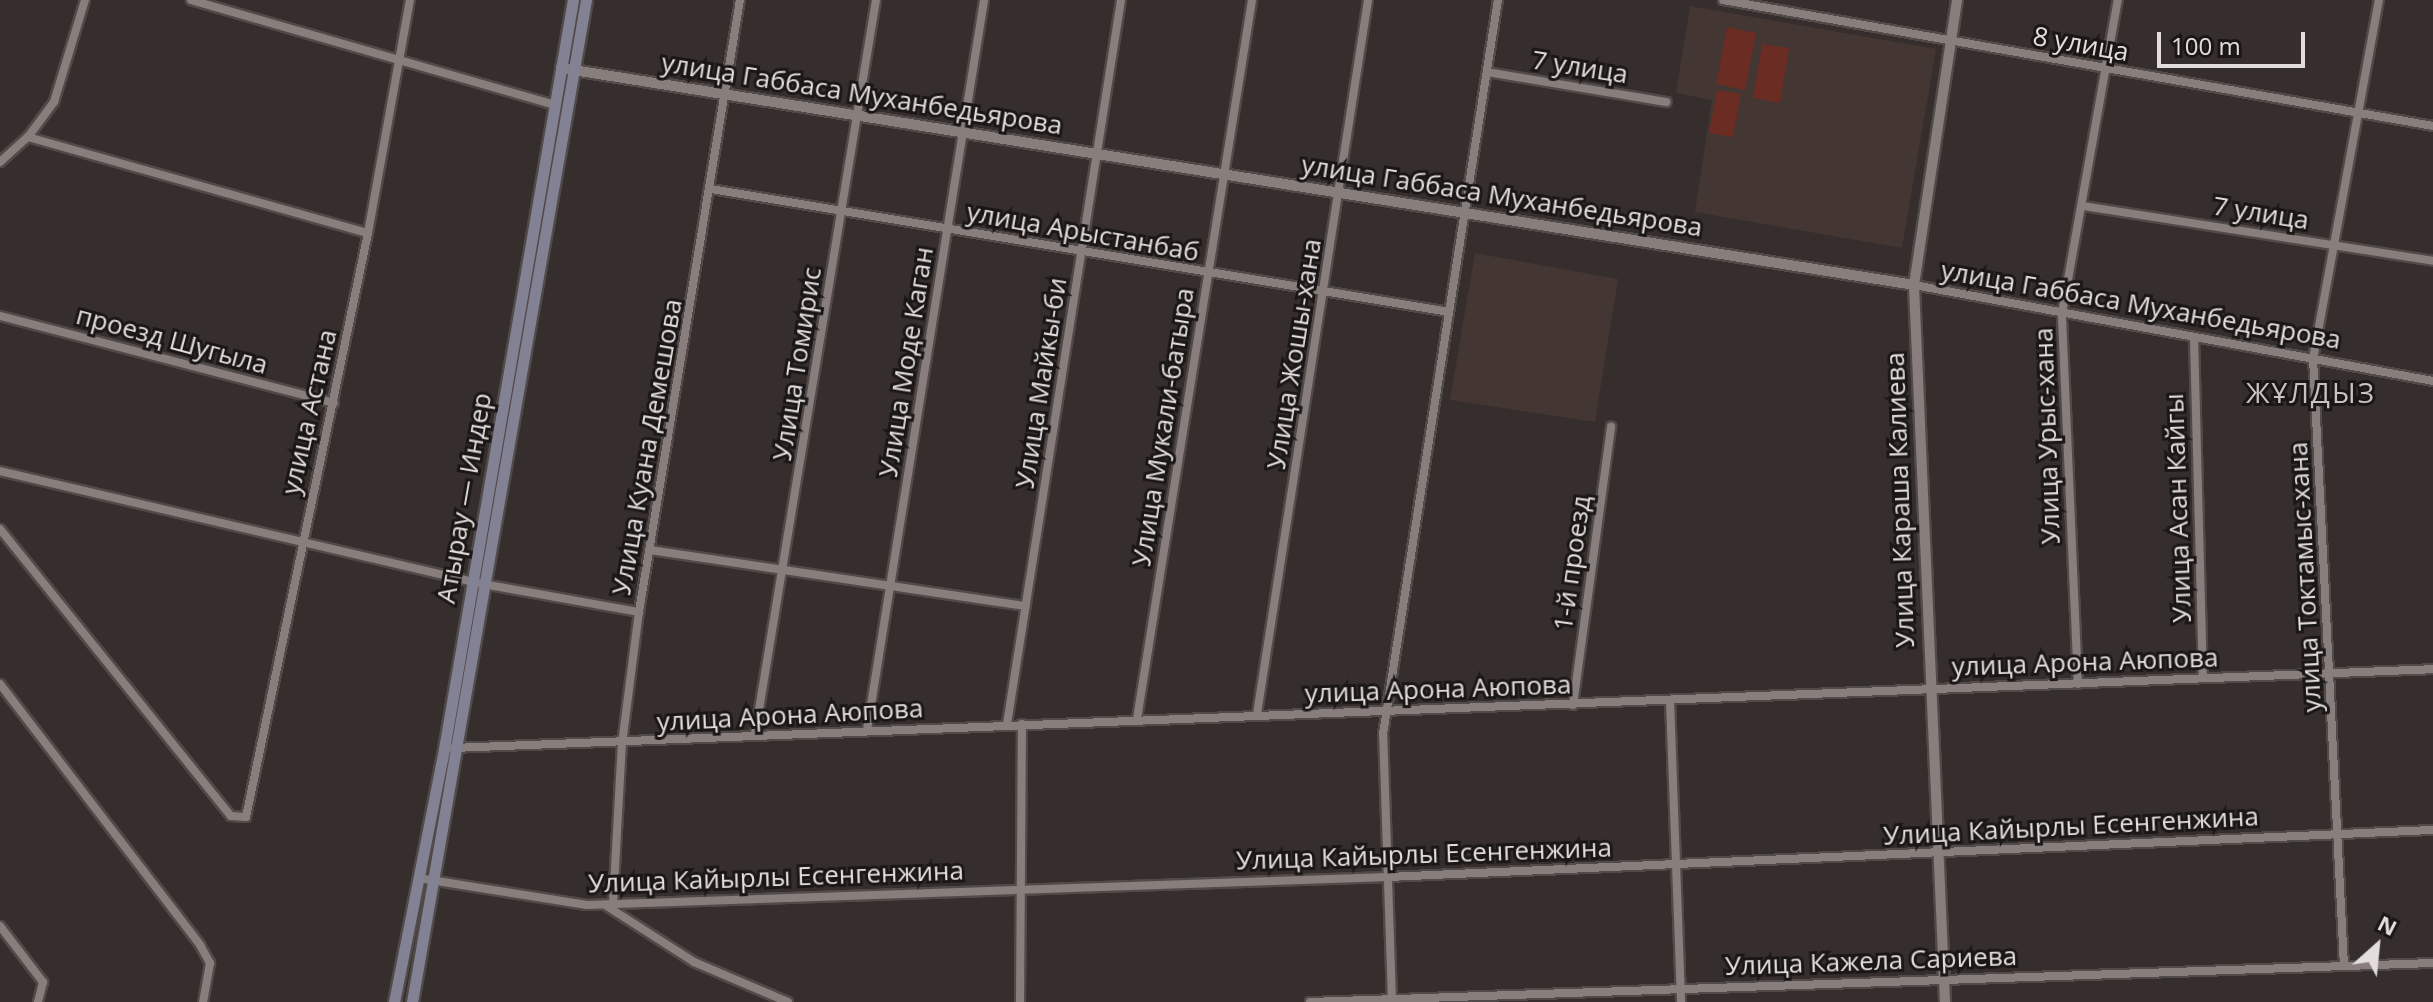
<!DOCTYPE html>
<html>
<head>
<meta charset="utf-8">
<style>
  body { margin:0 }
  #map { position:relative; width:2433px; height:1002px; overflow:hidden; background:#352e2c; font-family:"Open Sans",sans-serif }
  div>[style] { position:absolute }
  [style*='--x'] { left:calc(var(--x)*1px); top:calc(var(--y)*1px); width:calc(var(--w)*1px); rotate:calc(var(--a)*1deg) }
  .built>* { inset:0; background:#443633 }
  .green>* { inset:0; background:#6b2c23 }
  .roads { filter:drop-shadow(2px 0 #504a49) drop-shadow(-2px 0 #504a49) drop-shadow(0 2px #504a49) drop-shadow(0 -2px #504a49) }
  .minor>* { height:8px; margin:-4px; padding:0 4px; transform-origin:4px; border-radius:4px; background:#887f7d }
  .tertiary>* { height:10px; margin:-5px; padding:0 5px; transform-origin:5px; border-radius:5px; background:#887f7d }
  .secondary>* { height:11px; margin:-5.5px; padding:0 5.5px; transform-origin:5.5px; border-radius:5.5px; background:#828294 }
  span { translate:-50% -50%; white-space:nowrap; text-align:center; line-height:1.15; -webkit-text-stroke:6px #1a1716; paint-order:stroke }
  .street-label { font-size:26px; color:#e3dedd }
  .neighbourhood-label { font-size:28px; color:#cbc2c0; letter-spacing:2px }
  .north { position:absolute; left:2337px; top:906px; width:80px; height:80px; -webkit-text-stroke:6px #1a1716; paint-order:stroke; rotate:27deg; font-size:22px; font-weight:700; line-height:32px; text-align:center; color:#e3dedd }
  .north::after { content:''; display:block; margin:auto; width:28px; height:36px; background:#e3dedd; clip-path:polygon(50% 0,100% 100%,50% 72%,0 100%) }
  .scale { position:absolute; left:2157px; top:32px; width:148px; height:36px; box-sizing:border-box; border:4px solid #e3dedd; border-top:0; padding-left:10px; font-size:24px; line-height:28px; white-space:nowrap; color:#e3dedd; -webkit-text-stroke:6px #1a1716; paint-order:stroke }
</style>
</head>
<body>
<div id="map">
  <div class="built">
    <div style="clip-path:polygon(1690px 6px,1936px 49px,1902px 248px,1695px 212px,1712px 100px,1676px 93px)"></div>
    <div style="clip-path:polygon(1475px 253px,1618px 279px,1595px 422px,1450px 400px)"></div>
  </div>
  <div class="green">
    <div style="clip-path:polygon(1727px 27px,1756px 33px,1745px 90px,1716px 84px)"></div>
    <div style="clip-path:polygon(1762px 44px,1789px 48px,1780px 103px,1753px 98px)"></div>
    <div style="clip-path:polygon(1717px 90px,1741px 94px,1733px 137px,1709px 133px)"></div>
  </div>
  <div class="roads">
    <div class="minor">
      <div style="--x:191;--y:0;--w:379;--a:16.1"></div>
      <div style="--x:1723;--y:0;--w:721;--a:10.06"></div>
      <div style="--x:1487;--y:72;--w:182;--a:9.5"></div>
      <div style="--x:28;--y:137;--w:353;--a:15.8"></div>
      <div style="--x:0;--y:162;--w:38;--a:-42"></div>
      <div style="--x:28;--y:137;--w:44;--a:-53.4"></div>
      <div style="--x:54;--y:102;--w:107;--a:-73.1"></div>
      <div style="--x:711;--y:189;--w:748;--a:9.46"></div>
      <div style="--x:2083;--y:206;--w:354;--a:8.9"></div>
      <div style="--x:1914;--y:285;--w:528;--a:10.48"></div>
      <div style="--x:0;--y:316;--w:345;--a:14.6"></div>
      <div style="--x:2194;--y:337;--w:341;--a:88.5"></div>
      <div style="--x:0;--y:471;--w:485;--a:13.2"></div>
      <div style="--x:472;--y:582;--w:170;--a:10.2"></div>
      <div style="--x:0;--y:529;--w:368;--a:51.2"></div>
      <div style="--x:231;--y:816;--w:15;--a:4"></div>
      <div style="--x:246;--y:817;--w:597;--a:-78.2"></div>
      <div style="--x:368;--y:233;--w:237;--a:-79.8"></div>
      <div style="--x:650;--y:550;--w:380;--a:8.5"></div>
      <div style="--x:0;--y:684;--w:329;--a:52.5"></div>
      <div style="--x:200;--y:945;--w:21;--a:61"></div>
      <div style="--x:210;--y:963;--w:40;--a:100"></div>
      <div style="--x:2078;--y:684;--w:371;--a:-92.5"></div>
      <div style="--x:2062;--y:313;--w:318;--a:-79.9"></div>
      <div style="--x:1670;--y:700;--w:302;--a:87.9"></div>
      <div style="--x:1573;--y:705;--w:281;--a:-82.2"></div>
      <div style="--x:1257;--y:714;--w:723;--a:-81.16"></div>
      <div style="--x:1137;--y:719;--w:728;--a:-80.91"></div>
      <div style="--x:1007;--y:724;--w:733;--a:-81.05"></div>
      <div style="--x:867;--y:730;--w:739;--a:-80.89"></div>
      <div style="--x:755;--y:734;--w:744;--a:-80.64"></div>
      <div style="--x:453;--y:748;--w:1982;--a:-2.28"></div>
      <div style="--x:418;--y:878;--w:171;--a:9.1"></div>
      <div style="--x:587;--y:905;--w:801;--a:-2"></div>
      <div style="--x:1388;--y:877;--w:1046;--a:-2.58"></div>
      <div style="--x:613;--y:903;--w:159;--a:-86.8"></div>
      <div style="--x:622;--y:744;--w:133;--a:-82.7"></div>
      <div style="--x:639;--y:612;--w:620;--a:-80.63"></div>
      <div style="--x:605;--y:905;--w:106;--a:32.6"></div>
      <div style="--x:694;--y:962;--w:102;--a:23.1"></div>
      <div style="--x:0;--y:926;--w:71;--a:52.5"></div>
      <div style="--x:43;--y:982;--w:21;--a:104"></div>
      <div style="--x:2344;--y:966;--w:608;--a:-92.92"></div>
      <div style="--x:2313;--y:359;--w:365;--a:-79.6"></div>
      <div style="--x:1392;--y:1001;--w:267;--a:-91.9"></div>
      <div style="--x:1383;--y:734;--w:743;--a:-81.1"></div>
      <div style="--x:1020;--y:1002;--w:278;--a:-89.6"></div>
      <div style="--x:1310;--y:1002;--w:1124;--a:-1.99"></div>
    </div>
    <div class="tertiary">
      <div style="--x:561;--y:68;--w:1370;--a:9.11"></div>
      <div style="--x:1945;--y:1002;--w:718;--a:-92.48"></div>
      <div style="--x:1914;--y:285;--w:288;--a:-81.4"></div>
    </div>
    <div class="secondary">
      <div style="--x:394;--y:1002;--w:258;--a:-78.8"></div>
      <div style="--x:444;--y:749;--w:760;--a:-80.23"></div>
      <div style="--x:412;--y:1002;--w:1017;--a:-80.15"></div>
    </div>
  </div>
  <div class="street-label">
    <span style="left:2081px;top:44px;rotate:10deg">8 улица</span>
    <span style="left:1580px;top:67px;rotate:9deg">7 улица</span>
    <span style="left:862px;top:94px;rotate:9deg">улица Габбаса Муханбедьярова</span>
    <span style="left:1502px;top:196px;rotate:9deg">улица Габбаса Муханбедьярова</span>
    <span style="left:2261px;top:213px;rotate:9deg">7 улица</span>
    <span style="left:1083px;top:232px;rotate:10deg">улица Арыстанбаб</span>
    <span style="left:2141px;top:305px;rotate:10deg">улица Габбаса Муханбедьярова</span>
    <span style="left:172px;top:340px;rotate:15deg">проезд Шугыла</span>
    <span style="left:1294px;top:354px;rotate:-81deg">Улица Жошы-хана</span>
    <span style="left:906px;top:362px;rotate:-81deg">Улица Моде Каган</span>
    <span style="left:797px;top:364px;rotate:-81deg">Улица Томирис</span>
    <span style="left:1041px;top:383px;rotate:-81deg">Улица Майкы-би</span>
    <span style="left:309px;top:412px;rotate:-77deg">улица Астана</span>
    <span style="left:1163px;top:427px;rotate:-81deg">Улица Мукали-батыра</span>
    <span style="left:2047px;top:436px;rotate:-92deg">Улица Урыс-хана</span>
    <span style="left:647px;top:447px;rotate:-80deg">Улица Куана Демешова</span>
    <span style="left:464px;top:498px;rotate:-80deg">Атырау — Индер</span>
    <span style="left:1900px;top:500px;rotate:-92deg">Улица Караша Калиева</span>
    <span style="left:2178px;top:508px;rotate:-92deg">Улица Асан Кайгы</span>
    <span style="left:1572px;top:563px;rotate:-82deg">1-й проезд</span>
    <span style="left:2305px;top:577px;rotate:-93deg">улица Токтамыс-хана</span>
    <span style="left:2085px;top:662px;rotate:-2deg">улица Арона Аюпова</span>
    <span style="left:1438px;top:689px;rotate:-2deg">улица Арона Аюпова</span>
    <span style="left:790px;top:715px;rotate:-3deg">улица Арона Аюпова</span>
    <span style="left:2071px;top:826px;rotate:-3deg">Улица Кайырлы Есенгенжина</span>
    <span style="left:1424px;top:854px;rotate:-2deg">Улица Кайырлы Есенгенжина</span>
    <span style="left:776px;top:877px;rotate:-2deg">Улица Кайырлы Есенгенжина</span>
    <span style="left:1871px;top:961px;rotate:-2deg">Улица Кажела Сариева</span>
  </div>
  <div class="neighbourhood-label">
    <span style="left:2311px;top:392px">ЖҰЛДЫЗ</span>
  </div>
  <div class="north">N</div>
  <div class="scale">100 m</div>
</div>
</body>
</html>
